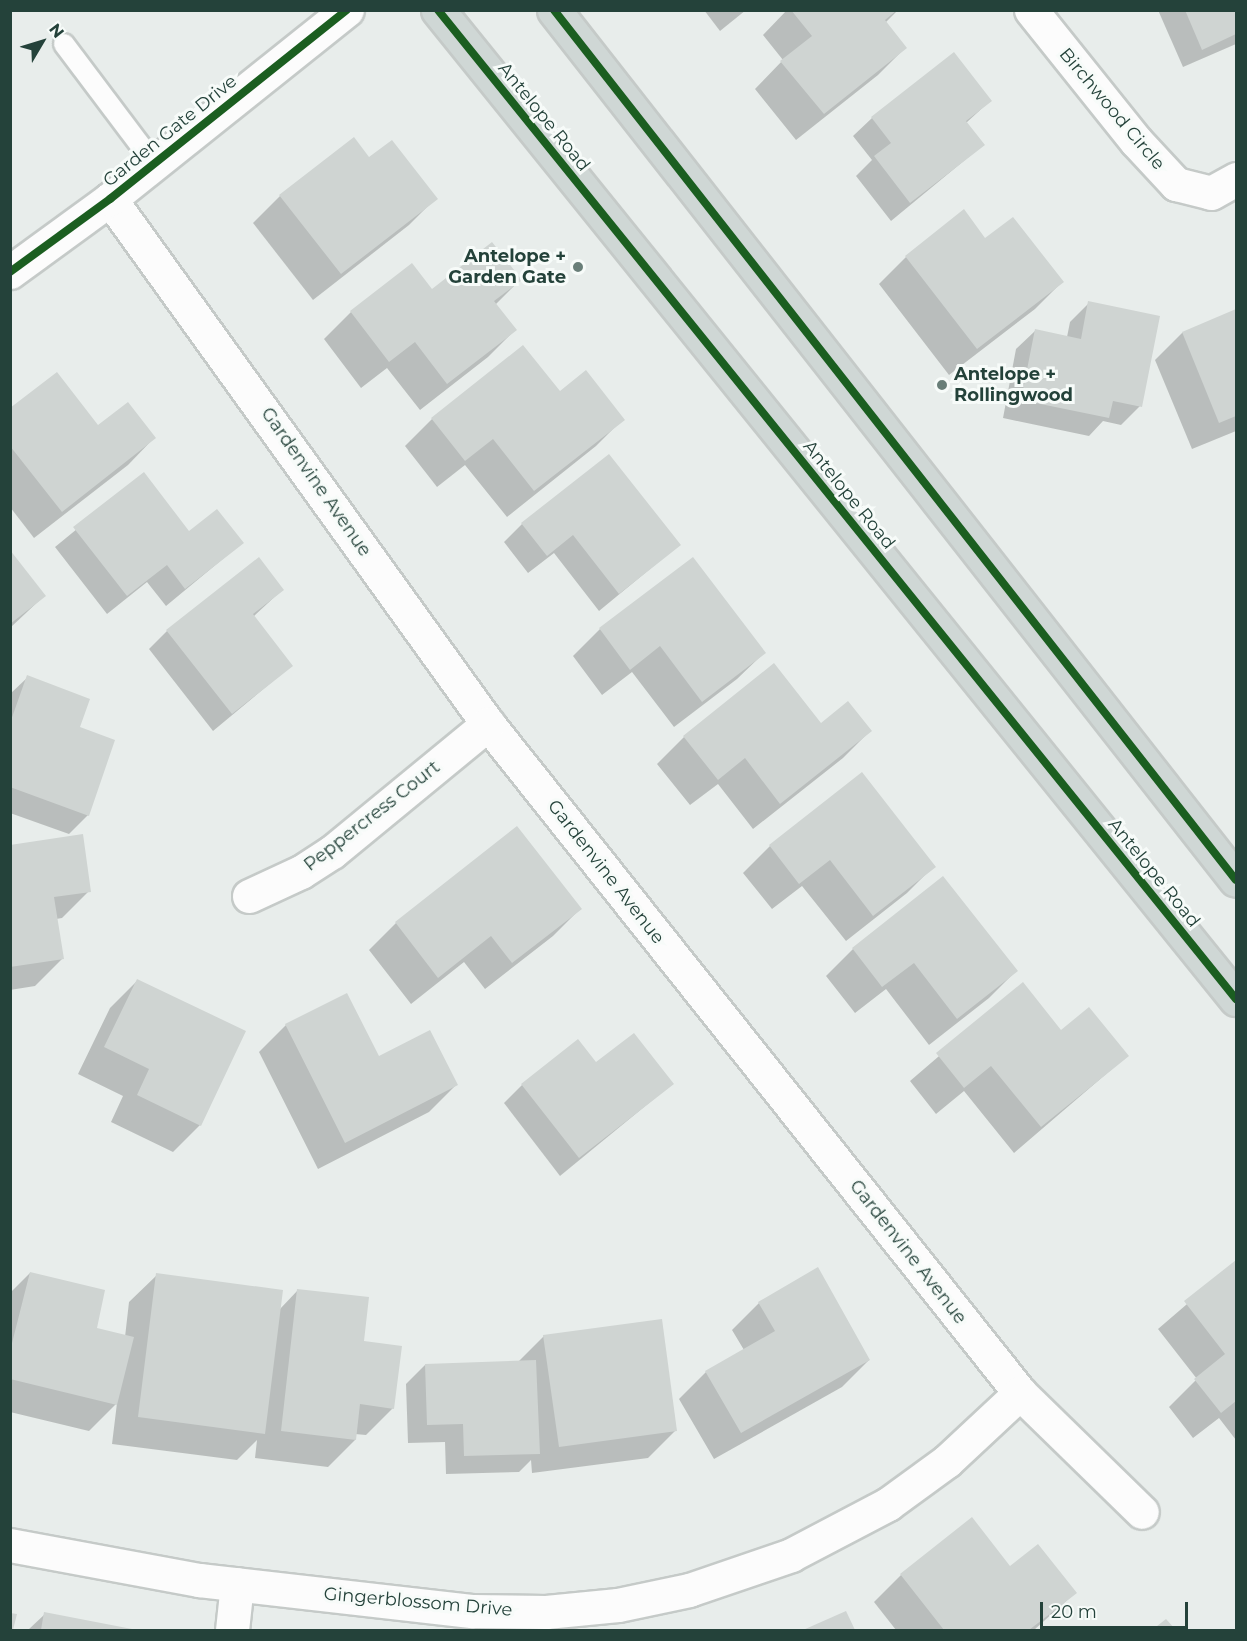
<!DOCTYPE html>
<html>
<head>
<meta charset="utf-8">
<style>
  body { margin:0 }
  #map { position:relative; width:1247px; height:1641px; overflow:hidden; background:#e8edeb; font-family:Montserrat,sans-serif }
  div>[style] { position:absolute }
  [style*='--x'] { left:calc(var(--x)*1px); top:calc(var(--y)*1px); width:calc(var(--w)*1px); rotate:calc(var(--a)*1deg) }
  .shadow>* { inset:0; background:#0003 }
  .building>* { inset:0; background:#cfd4d2 }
  .roads { filter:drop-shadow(2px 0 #c5cac8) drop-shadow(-2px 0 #c5cac8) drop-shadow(0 2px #c5cac8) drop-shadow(0 -2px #c5cac8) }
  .lane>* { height:20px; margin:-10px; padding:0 10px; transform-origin:10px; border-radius:10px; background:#fcfcfc }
  .street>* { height:33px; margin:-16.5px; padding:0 16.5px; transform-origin:16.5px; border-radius:16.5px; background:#fcfcfc }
  .secondary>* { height:33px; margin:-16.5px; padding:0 16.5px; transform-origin:16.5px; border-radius:16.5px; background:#fcfcfc }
  .primary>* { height:33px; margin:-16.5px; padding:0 16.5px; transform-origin:16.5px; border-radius:16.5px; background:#cfd7d5 }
  .cycleway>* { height:8px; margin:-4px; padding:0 4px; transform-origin:4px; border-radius:4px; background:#1b5e20 }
  .dots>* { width:16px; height:16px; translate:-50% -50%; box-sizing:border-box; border:3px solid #f7fbf9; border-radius:50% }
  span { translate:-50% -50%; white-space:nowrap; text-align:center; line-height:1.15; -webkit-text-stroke:6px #f7fbf9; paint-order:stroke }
  .street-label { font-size:18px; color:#24423a }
  .poi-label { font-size:18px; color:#24423a; font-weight:700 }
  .right { translate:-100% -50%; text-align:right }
  .left { translate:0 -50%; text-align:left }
  .frame { position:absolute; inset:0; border:12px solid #24423a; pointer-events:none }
  .north { position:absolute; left:12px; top:12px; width:60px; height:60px; -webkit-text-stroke:4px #f7fbf9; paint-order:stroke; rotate:52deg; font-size:16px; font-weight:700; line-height:24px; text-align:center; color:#24423a }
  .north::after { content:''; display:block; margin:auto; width:21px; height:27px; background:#24423a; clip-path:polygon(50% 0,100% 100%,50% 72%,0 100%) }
  .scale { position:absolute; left:1040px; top:1602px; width:148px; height:27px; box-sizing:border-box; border:3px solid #24423a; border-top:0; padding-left:8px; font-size:18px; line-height:21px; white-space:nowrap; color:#24423a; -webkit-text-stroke:4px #f7fbf9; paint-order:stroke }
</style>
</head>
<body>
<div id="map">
  <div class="shadow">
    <div style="clip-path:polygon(704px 10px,746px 10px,720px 31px)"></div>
    <div style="clip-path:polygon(787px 10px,898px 10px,885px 23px,905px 48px,878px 75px,796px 140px,755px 89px,783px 60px,763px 35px)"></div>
    <div style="clip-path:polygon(1158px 10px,1236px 10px,1236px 44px,1183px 67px)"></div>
    <div style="clip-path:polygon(990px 101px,966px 123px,983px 145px,891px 221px,856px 176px,872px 160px,853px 136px,872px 118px)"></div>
    <div style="clip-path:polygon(369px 160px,436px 198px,409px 225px,313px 300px,253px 223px,280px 196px)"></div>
    <div style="clip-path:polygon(964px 212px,985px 240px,1062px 282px,1035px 309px,949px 375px,879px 284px,906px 257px)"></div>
    <div style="clip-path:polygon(412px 265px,432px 291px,520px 280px,495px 305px,515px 330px,488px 357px,420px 410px,387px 368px,361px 388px,324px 339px,351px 312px)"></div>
    <div style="clip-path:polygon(1089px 303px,1140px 406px,1121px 425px,1103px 421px,1089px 436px,1003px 418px,1016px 349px,1035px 331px,1067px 337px,1070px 322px)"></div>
    <div style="clip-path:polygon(1236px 311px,1236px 431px,1192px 449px,1155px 360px,1182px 333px)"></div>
    <div style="clip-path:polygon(560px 393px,623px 419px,596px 446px,507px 517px,465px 465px,437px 487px,405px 446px,432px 419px)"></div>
    <div style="clip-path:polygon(10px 410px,154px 438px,128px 465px,34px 538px,10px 507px)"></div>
    <div style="clip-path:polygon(144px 474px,189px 533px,242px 543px,166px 606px,147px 582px,107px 614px,55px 547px)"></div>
    <div style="clip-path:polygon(522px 524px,679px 545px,599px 611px,554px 553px,528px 573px,504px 542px)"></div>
    <div style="clip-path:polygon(10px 552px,44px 596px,10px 628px)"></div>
    <div style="clip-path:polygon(693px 559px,764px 653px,737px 679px,674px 727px,632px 672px,602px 695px,573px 656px,600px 629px)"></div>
    <div style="clip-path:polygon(282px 590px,253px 617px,291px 666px,213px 731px,149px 649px,167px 631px)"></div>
    <div style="clip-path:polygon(28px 677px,78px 728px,88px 815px,69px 834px,10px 813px,10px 694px)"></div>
    <div style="clip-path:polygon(821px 725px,870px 731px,843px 758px,753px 829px,718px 784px,690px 805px,657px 764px,684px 737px)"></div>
    <div style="clip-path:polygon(10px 846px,89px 891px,62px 918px,56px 919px,62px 959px,35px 986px,10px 990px)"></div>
    <div style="clip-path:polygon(770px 846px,934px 866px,907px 893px,846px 941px,802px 886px,772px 909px,743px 873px)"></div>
    <div style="clip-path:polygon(943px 878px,1016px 971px,989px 998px,929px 1045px,886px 989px,855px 1013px,826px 976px,853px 949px)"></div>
    <div style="clip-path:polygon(580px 909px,553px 936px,485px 989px,464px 962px,411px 1004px,369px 950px,396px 923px)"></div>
    <div style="clip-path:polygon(137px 981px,200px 1125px,173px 1152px,111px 1122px,123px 1096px,78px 1074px,110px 1008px)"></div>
    <div style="clip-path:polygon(1023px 984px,1061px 1032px,1127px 1056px,1014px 1153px,964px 1091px,936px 1114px,910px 1081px)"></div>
    <div style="clip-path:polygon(286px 1025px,379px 1058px,456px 1085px,429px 1112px,318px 1169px,259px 1052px)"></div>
    <div style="clip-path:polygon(672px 1084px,560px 1176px,504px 1103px,522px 1085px)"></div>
    <div style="clip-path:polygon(1236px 1262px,1236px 1440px,1219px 1418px,1193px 1438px,1169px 1407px,1197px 1379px,1158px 1329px)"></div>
    <div style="clip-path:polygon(30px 1273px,95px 1329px,125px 1337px,129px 1302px,157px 1275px,280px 1309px,298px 1290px,362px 1342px,393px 1408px,366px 1435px,355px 1434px,355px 1440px,328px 1467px,255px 1458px,257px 1440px,237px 1460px,112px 1444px,117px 1403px,89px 1431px,10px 1412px,10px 1293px)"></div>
    <div style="clip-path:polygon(759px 1303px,869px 1360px,842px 1387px,714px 1459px,679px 1399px,706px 1372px,744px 1350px,732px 1330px)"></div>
    <div style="clip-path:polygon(544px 1336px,675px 1431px,648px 1458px,532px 1473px,531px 1460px,519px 1472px,446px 1474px,445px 1442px,408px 1443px,406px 1384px,425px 1365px,518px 1362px)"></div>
    <div style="clip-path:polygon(1010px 1568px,1075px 1593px,1034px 1630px,896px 1630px,874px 1602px,901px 1575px)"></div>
    <div style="clip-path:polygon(845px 1613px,853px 1630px,806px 1630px)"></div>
    <div style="clip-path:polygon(45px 1614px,130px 1630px,28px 1630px)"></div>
  </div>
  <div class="building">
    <div style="clip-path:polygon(791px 10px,897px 10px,885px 20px,907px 48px,824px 114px,780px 61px,812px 36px)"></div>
    <div style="clip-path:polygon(1185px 10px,1236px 10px,1236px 34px,1202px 50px)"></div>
    <div style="clip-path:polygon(954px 52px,992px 101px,966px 121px,985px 145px,910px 203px,874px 156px,891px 143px,871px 117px)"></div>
    <div style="clip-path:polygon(354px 137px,369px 157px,392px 140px,438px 199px,341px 274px,279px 195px)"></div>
    <div style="clip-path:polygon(964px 209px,985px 238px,1013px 217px,1064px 282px,977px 349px,905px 256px)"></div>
    <div style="clip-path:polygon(492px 242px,522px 280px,494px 301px,517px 330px,447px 384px,415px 342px,389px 362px,350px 311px,412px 263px,432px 289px)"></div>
    <div style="clip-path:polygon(1088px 301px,1160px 316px,1142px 407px,1113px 401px,1109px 418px,1021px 400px,1035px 329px,1081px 339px)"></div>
    <div style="clip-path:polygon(1236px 309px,1236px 416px,1219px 423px,1182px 332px)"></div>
    <div style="clip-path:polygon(523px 345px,560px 391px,586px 370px,625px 420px,534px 491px,493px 439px,465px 461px,431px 418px)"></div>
    <div style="clip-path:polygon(57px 372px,98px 425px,128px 402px,156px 438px,62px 512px,10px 446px,10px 408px)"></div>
    <div style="clip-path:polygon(609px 454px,681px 545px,619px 594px,573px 535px,547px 556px,521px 523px)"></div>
    <div style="clip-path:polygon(144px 472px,189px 531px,217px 509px,244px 543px,185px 589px,167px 565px,127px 596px,73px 527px)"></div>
    <div style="clip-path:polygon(10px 550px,46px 596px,10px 624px)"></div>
    <div style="clip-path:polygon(259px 557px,284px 590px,253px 614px,293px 666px,232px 714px,166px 630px)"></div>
    <div style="clip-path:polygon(693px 557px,766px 653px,702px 702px,660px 646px,630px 670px,599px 628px)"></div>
    <div style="clip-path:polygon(774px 663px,821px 723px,848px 701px,872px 731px,780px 804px,745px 758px,718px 780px,683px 736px)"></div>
    <div style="clip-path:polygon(27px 675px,90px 699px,80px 727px,115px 740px,89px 816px,10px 787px,10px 723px)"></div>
    <div style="clip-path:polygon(862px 772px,936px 867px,873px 916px,830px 860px,799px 884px,769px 845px)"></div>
    <div style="clip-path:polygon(517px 826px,582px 909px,512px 963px,491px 936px,438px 978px,395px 922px)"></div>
    <div style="clip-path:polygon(83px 834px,91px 892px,54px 897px,64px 959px,10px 967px,10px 845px)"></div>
    <div style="clip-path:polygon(943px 876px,1018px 971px,957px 1019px,914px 963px,882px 987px,852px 948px)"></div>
    <div style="clip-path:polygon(137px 979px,246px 1031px,201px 1126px,137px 1095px,149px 1069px,104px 1047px)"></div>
    <div style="clip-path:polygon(1023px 982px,1061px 1030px,1089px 1007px,1129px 1056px,1041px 1127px,991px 1066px,964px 1088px,936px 1053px)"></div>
    <div style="clip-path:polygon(347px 993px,379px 1056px,430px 1030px,458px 1085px,345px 1143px,285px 1024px)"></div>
    <div style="clip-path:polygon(634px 1033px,674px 1084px,579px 1158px,521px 1084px,578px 1039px,596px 1062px)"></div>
    <div style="clip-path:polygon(1236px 1260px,1236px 1401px,1221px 1413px,1194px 1379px,1225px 1354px,1184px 1301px)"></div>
    <div style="clip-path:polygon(818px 1267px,870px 1360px,741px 1433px,705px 1371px,775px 1331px,758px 1302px)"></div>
    <div style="clip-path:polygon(30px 1272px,105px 1290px,97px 1328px,134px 1337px,117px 1405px,10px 1379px,10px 1351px)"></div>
    <div style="clip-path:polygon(156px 1273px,283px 1290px,265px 1434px,138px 1417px)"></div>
    <div style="clip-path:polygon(297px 1289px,369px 1297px,364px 1341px,402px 1346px,394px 1409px,360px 1404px,356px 1440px,281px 1431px)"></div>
    <div style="clip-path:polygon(662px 1319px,677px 1431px,559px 1447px,543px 1335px)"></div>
    <div style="clip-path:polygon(536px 1360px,540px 1454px,464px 1456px,463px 1424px,427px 1425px,425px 1364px)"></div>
    <div style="clip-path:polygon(972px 1517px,1010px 1566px,1038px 1544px,1077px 1593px,1029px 1630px,944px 1630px,900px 1574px)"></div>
    <div style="clip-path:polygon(846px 1611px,855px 1630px,803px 1630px)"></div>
    <div style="clip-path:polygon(44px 1612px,132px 1629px,132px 1630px,41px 1630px)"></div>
    <div style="clip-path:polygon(10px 1613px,17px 1614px,13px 1630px,10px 1630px)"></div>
    <div style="clip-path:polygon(1166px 1619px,1176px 1630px,1152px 1630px)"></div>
  </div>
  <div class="roads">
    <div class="lane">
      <div style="--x:64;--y:44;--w:148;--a:53"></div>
    </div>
    <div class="street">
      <div style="--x:1031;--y:10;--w:168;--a:51.3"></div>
      <div style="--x:1136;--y:141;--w:59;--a:47.1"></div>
      <div style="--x:1176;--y:184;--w:36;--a:14"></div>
      <div style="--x:1211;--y:193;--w:29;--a:-29"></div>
      <div style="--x:110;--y:199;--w:647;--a:54.25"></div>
      <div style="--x:488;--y:724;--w:855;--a:51.51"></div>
      <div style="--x:1020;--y:1393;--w:170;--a:44.3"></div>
      <div style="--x:249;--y:896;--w:57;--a:-24.8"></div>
      <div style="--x:301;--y:872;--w:37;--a:-33"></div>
      <div style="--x:332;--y:852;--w:202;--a:-39.4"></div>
      <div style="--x:10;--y:1545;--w:192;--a:10.5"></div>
      <div style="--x:199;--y:1580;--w:276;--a:6.5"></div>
      <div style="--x:473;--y:1611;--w:73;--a:0.8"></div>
      <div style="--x:546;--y:1612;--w:72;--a:-5.6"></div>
      <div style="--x:618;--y:1605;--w:73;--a:-11.9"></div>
      <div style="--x:689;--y:1590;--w:108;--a:-18.9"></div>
      <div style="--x:791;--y:1555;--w:110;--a:-27.7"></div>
      <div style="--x:888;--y:1504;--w:73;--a:-36.1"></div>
      <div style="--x:947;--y:1461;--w:100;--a:-43"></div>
      <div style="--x:232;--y:1630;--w:46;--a:-83.8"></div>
    </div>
    <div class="secondary">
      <div style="--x:10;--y:272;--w:124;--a:-36.1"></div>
      <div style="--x:110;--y:199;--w:303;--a:-38.6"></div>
    </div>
    <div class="primary">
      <div style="--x:438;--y:10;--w:1271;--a:51.1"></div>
      <div style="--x:554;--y:10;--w:1105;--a:51.91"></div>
    </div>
  </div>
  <div class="cycleway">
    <div style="--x:438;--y:10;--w:1271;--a:51.1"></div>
    <div style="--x:554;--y:10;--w:1105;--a:51.91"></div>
    <div style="--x:10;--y:272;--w:124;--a:-36.1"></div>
    <div style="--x:110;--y:199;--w:303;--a:-38.6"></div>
  </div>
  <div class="dots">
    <div style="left:578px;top:267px;background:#697e78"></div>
    <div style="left:942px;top:385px;background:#697e78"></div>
  </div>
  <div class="street-label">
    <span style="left:1112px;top:109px;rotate:50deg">Birchwood Circle</span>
    <span style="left:544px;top:117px;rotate:51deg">Antelope Road</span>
    <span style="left:170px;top:131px;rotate:-39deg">Garden Gate Drive</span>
    <span style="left:316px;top:482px;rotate:55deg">Gardenvine Avenue</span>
    <span style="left:849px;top:495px;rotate:51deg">Antelope Road</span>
    <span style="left:372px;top:816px;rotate:-38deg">Peppercress Court</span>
    <span style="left:606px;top:872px;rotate:52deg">Gardenvine Avenue</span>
    <span style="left:1154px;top:873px;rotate:51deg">Antelope Road</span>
    <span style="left:908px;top:1252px;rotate:52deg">Gardenvine Avenue</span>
    <span style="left:418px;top:1602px;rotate:5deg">Gingerblossom Drive</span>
  </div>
  <div class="poi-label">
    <span class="right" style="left:566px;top:267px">Antelope +<br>Garden Gate</span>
    <span class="left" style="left:954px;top:385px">Antelope +<br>Rollingwood</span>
  </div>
  <div class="frame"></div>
  <div class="north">N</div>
  <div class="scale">20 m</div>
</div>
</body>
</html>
